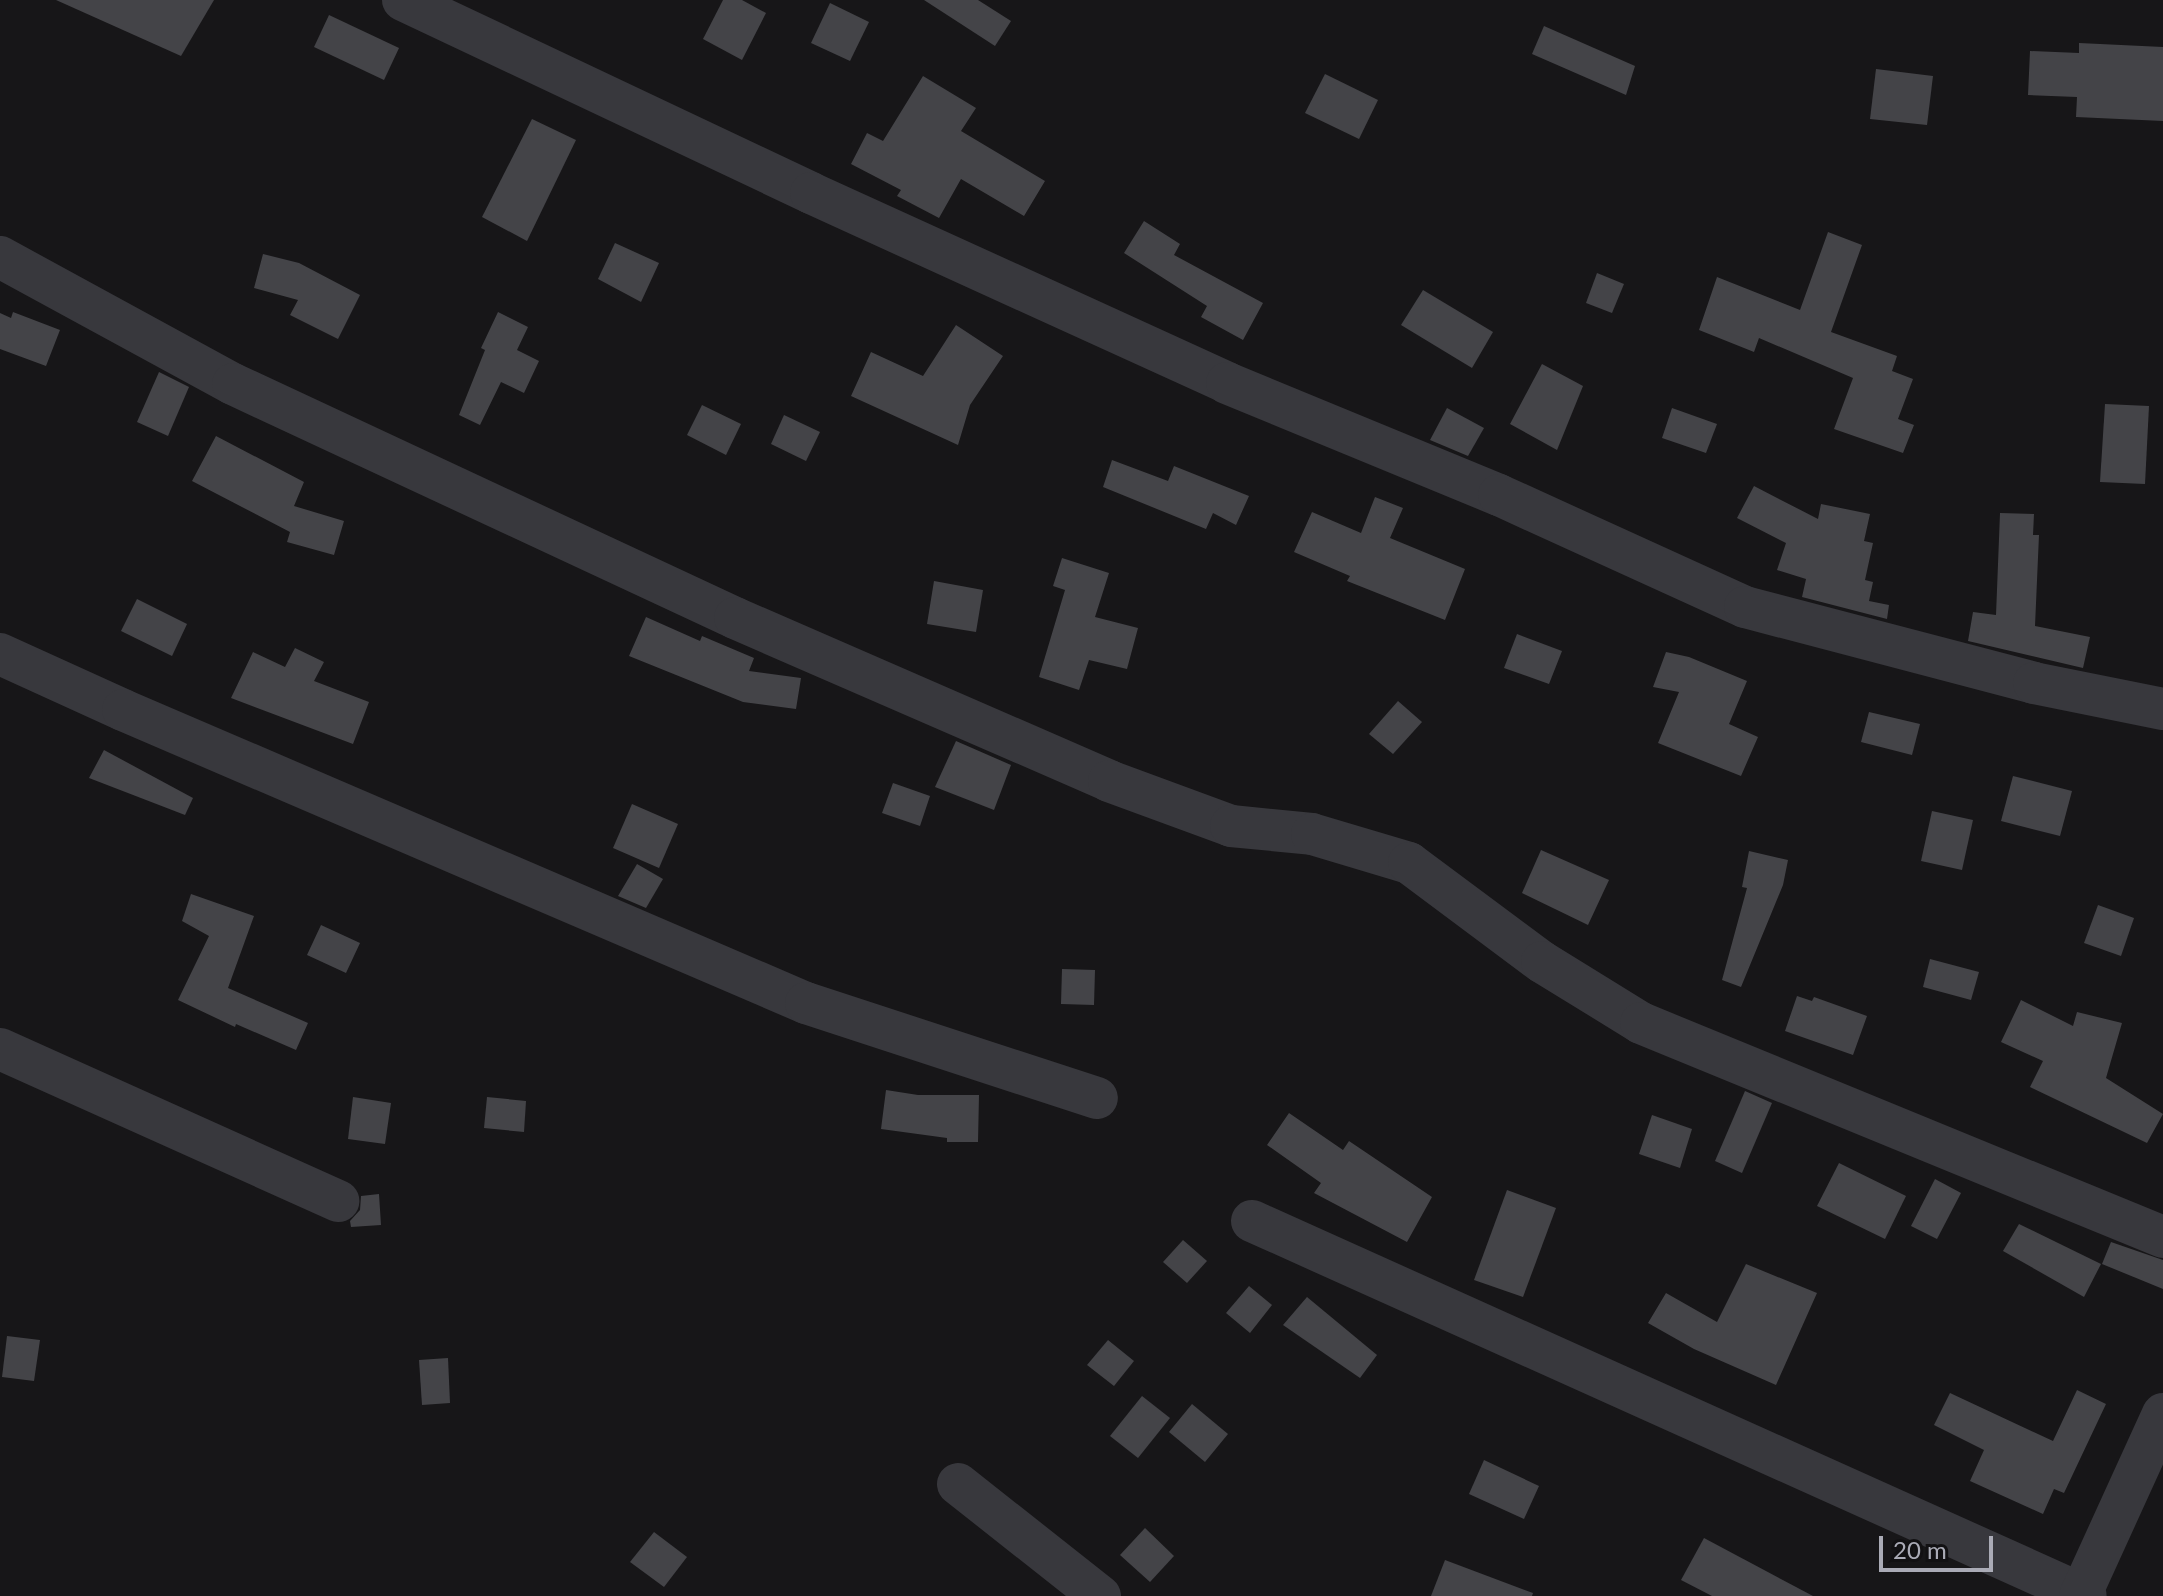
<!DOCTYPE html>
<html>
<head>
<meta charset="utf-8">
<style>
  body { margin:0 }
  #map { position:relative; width:2163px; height:1596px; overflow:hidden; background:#171618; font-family:Lato,sans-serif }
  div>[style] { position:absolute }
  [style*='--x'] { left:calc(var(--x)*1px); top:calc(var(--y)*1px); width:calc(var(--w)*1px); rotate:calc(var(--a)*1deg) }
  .building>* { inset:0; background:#444448 }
  .street>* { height:42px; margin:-21px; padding:0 21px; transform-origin:21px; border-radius:21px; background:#38383d }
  span { translate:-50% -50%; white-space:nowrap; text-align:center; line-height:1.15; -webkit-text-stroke:6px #121113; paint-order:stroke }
  .scale { position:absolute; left:1879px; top:1536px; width:114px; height:36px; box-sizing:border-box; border:4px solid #aaabb6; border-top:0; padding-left:10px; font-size:24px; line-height:28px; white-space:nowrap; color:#aaabb6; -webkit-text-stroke:6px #121113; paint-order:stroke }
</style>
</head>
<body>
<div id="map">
  <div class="building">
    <div style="clip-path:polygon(56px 0,214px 0,181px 56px)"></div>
    <div style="clip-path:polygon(723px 0,742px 0,766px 13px,742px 60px,703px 39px)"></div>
    <div style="clip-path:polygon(924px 0,978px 0,1011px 21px,995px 46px)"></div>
    <div style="clip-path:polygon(830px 3px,869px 22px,850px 61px,811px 43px)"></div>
    <div style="clip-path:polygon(329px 15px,399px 48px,384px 80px,314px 47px)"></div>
    <div style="clip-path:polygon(1544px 26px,1635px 66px,1626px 95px,1532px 54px)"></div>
    <div style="clip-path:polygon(2079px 43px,2163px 47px,2163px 121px,2076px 117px,2077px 97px,2028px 95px,2030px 51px,2079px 53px)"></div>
    <div style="clip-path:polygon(1876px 69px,1933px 76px,1927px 125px,1870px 119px)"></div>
    <div style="clip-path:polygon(1325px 74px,1378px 100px,1359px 139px,1305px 113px)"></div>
    <div style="clip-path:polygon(923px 76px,976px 108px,961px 131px,1045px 181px,1024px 216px,961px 179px,939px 218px,897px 196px,901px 190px,851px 164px,867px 133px,883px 141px)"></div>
    <div style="clip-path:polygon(532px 119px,576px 140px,527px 241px,482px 217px)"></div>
    <div style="clip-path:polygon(1144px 221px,1180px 244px,1174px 255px,1263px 303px,1243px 340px,1201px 317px,1207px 306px,1124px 253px)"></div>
    <div style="clip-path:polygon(1828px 232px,1862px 245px,1831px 332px,1897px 356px,1892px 371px,1913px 379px,1898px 419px,1914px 425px,1903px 453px,1834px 429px,1853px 378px,1759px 338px,1754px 352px,1699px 330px,1717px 277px,1800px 310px)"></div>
    <div style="clip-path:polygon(615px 243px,659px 263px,641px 302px,598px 279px)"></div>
    <div style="clip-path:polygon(263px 254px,299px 263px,360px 295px,338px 339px,290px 315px,298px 300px,254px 288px)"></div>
    <div style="clip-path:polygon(1597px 273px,1624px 284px,1612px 313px,1586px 303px)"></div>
    <div style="clip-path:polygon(1423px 290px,1493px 332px,1472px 368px,1401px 325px)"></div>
    <div style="clip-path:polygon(13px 312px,60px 330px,46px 366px,0 349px,0 313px,11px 318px)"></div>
    <div style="clip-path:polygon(498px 312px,528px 327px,517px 350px,539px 361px,524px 393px,501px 382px,480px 425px,459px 415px,485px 350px,481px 348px)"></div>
    <div style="clip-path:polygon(956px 325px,1003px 356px,970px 405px,958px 445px,851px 396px,871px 352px,923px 376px)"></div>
    <div style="clip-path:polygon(1542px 364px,1583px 386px,1557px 450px,1510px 424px)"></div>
    <div style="clip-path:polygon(159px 372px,189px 387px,168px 436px,137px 422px)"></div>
    <div style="clip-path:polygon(2105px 404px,2149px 406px,2145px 484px,2100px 482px)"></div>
    <div style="clip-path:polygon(702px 405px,741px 424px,726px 455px,687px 435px)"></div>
    <div style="clip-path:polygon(1447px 408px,1484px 428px,1468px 456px,1430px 440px)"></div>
    <div style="clip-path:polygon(1672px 408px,1717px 424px,1706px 453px,1662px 438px)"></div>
    <div style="clip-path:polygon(784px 415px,820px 432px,806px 461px,771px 444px)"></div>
    <div style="clip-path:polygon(216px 436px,304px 482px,294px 506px,344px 521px,334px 555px,287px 542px,290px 532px,192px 481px)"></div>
    <div style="clip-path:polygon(1112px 460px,1168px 481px,1174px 466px,1249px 496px,1236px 525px,1213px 513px,1206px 529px,1103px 487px)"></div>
    <div style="clip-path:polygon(1754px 486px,1818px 519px,1821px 504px,1870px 514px,1864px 541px,1873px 543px,1865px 580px,1873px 582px,1869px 601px,1889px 605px,1887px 619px,1802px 597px,1806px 579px,1777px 570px,1786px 543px,1737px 518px)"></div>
    <div style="clip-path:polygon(1375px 497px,1403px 508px,1390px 538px,1465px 569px,1445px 620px,1347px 581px,1350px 576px,1294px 552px,1312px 512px,1361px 533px)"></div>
    <div style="clip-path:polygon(2000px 513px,2034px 514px,2033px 535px,2039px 535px,2035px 626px,2090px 637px,2083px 668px,1968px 641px,1973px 612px,1996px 615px)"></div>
    <div style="clip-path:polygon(1062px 558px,1109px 573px,1095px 617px,1138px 628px,1127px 669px,1089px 660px,1079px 690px,1039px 677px,1065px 590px,1053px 586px)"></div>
    <div style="clip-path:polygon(934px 581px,983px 590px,976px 632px,927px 624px)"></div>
    <div style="clip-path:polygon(137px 599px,187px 624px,172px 656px,121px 631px)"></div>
    <div style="clip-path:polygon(646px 617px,700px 641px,702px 636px,754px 658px,749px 671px,801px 678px,796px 709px,743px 702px,629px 656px)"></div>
    <div style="clip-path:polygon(1517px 634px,1562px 651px,1549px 684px,1504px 668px)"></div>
    <div style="clip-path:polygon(295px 648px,324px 662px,314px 681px,369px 702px,353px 744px,231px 698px,253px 652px,285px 667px)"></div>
    <div style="clip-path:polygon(1666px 652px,1689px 657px,1747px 681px,1729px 724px,1758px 737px,1741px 776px,1658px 743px,1679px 692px,1653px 687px)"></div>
    <div style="clip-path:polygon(1398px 701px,1422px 722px,1393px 754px,1369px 734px)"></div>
    <div style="clip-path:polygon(1869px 712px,1920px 724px,1912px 755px,1861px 742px)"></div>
    <div style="clip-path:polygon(956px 741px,1011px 765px,994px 810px,935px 787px)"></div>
    <div style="clip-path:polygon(104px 750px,193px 798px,185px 815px,89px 778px)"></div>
    <div style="clip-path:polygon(2013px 776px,2072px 791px,2060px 836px,2001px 821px)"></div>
    <div style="clip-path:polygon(893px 783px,930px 796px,920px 826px,882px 813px)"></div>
    <div style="clip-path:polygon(632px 804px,678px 824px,659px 868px,613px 848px)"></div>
    <div style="clip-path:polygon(1932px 811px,1973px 820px,1962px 870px,1921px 861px)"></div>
    <div style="clip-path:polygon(1541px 850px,1609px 880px,1588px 925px,1522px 893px)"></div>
    <div style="clip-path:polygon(1749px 851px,1788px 860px,1783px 885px,1741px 987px,1722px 980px,1747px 888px,1742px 887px)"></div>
    <div style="clip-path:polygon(637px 864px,663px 879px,646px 908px,618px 896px)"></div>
    <div style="clip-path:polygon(191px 894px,254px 916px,228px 988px,308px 1023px,296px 1050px,236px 1024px,235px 1027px,178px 1000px,209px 936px,182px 921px)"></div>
    <div style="clip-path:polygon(2098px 905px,2134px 918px,2121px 956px,2084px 943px)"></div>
    <div style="clip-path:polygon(321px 925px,360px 943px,346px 973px,307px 955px)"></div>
    <div style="clip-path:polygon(1930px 959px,1979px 972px,1971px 1000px,1923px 987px)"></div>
    <div style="clip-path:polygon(1062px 969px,1095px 970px,1094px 1005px,1061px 1004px)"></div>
    <div style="clip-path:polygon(1797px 996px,1812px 1001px,1814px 997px,1867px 1016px,1853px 1055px,1785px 1031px)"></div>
    <div style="clip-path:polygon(2021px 1000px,2073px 1026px,2077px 1012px,2122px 1023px,2106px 1078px,2163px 1114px,2147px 1143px,2030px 1087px,2043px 1061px,2001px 1042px)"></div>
    <div style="clip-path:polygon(886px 1090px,918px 1095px,979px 1095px,978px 1142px,947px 1142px,947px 1138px,881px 1129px)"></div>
    <div style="clip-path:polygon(1745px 1091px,1772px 1103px,1742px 1173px,1715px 1161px)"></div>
    <div style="clip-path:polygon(353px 1097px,391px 1103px,385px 1144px,348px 1139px)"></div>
    <div style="clip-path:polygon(487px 1097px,526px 1101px,524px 1132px,484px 1128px)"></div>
    <div style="clip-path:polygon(1289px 1113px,1343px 1150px,1349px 1141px,1432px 1197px,1407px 1242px,1314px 1193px,1321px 1183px,1267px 1145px)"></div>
    <div style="clip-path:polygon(1652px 1115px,1692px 1129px,1680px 1168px,1639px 1154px)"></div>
    <div style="clip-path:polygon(1839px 1163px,1906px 1196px,1885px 1239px,1817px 1206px)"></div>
    <div style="clip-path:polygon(1935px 1179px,1961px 1193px,1937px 1239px,1911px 1226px)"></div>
    <div style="clip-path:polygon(1507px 1190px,1556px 1208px,1523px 1297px,1474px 1280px)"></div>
    <div style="clip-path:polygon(379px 1194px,381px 1225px,351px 1227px,350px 1221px,360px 1210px,361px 1196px)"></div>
    <div style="clip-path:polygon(2019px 1224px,2101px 1264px,2084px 1297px,2003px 1251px)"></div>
    <div style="clip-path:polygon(1183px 1240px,1207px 1261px,1187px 1283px,1163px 1262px)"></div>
    <div style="clip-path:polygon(2111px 1242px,2163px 1260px,2163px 1289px,2102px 1264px)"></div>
    <div style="clip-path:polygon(1746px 1264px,1817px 1293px,1776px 1385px,1694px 1349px,1648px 1323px,1666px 1293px,1717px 1322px)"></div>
    <div style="clip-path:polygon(1249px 1286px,1272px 1305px,1250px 1333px,1226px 1313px)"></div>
    <div style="clip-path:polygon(1307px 1297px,1377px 1355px,1360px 1378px,1283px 1325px)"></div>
    <div style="clip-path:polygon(7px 1336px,40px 1340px,34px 1381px,2px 1377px)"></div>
    <div style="clip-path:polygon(1108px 1340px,1134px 1361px,1114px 1386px,1087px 1365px)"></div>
    <div style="clip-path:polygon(448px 1358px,450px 1403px,422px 1405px,419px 1360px)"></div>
    <div style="clip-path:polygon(2077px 1390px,2106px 1404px,2064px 1493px,2054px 1489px,2043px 1514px,1970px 1481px,1984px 1450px,1934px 1425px,1950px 1393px,2053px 1441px)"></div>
    <div style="clip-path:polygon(1142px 1396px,1170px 1418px,1138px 1458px,1110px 1436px)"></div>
    <div style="clip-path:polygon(1192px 1404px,1228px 1434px,1205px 1462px,1169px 1432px)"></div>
    <div style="clip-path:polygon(1484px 1460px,1539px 1486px,1524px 1519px,1469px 1494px)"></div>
    <div style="clip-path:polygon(1145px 1528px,1174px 1556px,1150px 1582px,1120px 1555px)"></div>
    <div style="clip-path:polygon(654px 1532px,687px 1557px,664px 1587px,630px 1562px)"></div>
    <div style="clip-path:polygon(1704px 1538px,1813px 1596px,1712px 1596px,1681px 1580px)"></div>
    <div style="clip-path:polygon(1445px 1560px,1533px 1593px,1532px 1596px,1431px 1596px)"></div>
  </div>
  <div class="street">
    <div style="--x:403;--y:0;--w:451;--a:25.3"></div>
    <div style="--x:811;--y:193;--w:457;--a:24.5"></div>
    <div style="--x:1227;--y:383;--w:294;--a:22.4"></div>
    <div style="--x:1499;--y:495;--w:270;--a:24.5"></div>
    <div style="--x:1745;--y:607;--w:299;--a:14.7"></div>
    <div style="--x:2034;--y:683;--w:132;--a:11.4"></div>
    <div style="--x:0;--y:257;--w:265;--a:28.6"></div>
    <div style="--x:233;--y:384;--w:554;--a:24.99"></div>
    <div style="--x:735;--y:618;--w:408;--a:23.5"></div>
    <div style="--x:1109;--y:781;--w:130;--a:20.2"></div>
    <div style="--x:1231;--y:826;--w:81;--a:5.6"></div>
    <div style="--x:1312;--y:834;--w:101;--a:16.6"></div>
    <div style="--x:1409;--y:863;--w:166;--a:36.7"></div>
    <div style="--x:1542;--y:962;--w:116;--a:31.6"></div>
    <div style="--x:1641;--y:1023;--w:564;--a:22.29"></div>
    <div style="--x:0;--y:654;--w:135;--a:24.5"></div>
    <div style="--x:123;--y:710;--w:743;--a:23.22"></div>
    <div style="--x:806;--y:1003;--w:306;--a:18.1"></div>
    <div style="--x:0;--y:1049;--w:371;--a:24.2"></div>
    <div style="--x:1252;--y:1221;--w:914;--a:24.21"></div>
    <div style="--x:958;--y:1484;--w:181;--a:38.3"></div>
    <div style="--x:2080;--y:1596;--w:200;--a:-65.5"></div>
  </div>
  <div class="scale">20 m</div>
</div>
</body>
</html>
